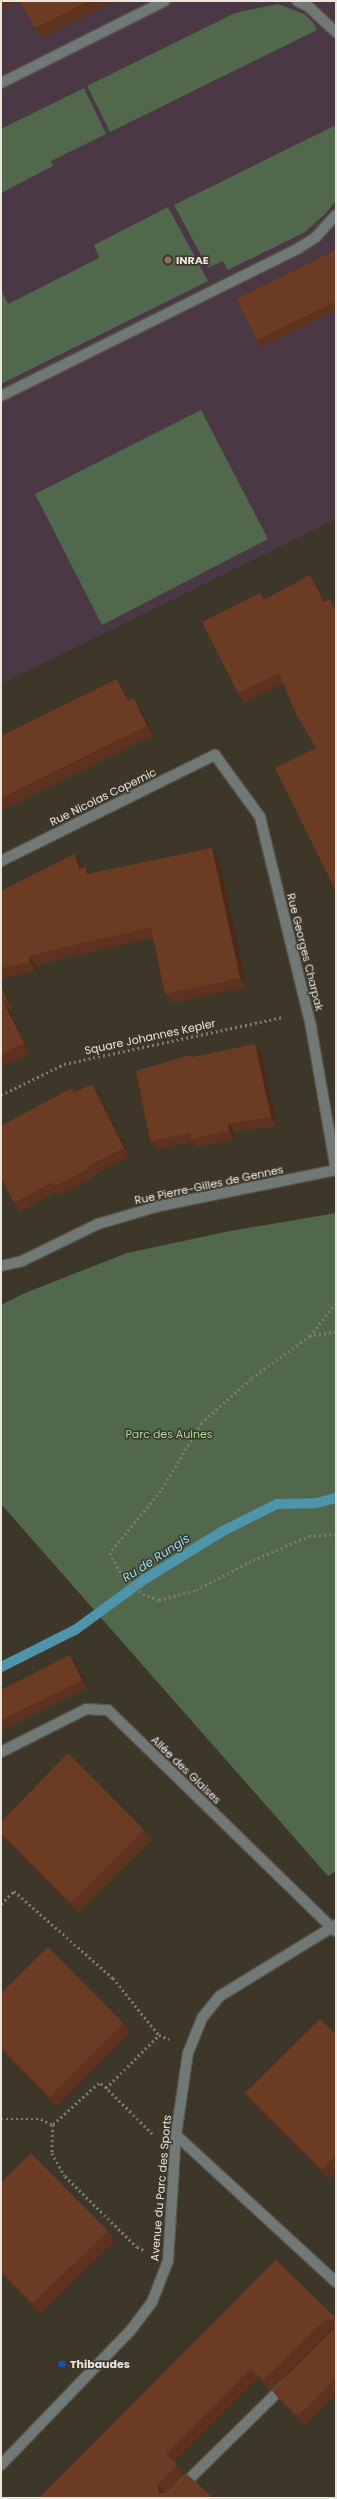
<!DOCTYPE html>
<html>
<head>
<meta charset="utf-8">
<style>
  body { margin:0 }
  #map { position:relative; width:337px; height:2499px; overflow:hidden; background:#3d372a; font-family:Poppins,sans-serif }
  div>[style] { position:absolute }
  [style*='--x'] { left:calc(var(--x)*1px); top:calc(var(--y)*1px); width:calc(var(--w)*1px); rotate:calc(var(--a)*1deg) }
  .education>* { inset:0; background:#4a3945 }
  .green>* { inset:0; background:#51684c }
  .stream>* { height:10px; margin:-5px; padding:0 5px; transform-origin:5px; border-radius:5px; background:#4e94aa }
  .path>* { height:2.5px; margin-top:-1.25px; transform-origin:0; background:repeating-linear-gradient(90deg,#7f7a6f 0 2px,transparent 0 5px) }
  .roads { filter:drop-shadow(1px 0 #595347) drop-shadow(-1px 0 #595347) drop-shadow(0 1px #595347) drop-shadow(0 -1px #595347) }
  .minor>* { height:10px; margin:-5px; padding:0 5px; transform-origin:5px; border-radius:5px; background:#717977 }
  .wall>* { inset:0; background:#5d331f }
  .shaded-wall>* { inset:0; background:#4c2919 }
  .building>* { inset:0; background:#6c3b24 }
  .dots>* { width:11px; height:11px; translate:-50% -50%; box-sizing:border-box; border:2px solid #3d372a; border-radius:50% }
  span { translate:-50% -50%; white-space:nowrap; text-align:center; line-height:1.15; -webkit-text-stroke:3px #3d372a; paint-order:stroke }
  .poi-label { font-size:11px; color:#eae6de; font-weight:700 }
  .left { translate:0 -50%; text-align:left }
  .street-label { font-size:11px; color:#eae6de }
  .park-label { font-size:11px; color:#a6dd99 }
  .water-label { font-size:12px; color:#8fdff9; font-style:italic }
  .frame { position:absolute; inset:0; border:2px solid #eae6de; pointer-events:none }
</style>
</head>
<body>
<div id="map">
  <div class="education">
    <div style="clip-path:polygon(1px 1px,336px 1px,336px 519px,1px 684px)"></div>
  </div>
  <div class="green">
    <div style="clip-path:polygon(278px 4px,304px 14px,313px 22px,317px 30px,110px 132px,87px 86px,235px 13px)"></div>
    <div style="clip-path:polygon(84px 88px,106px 134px,51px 161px,53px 166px,1px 193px,1px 129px)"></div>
    <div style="clip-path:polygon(336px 125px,336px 201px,325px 214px,305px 232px,228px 270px,223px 261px,208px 268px,174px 205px)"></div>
    <div style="clip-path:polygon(168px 207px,208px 281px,1px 384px,1px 290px,8px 304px,99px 258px,94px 245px)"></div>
    <div style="clip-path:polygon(201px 410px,268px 539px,102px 625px,35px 494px)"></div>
    <div style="clip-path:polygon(336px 1213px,336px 1871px,328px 1876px,1px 1504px,1px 1305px,25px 1293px,127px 1253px,230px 1231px)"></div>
  </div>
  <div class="stream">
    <div style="--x:1;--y:1667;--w:83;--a:-26.6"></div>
    <div style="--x:75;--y:1630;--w:87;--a:-36.1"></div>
    <div style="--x:145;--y:1579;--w:92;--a:-31.6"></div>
    <div style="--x:223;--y:1531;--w:60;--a:-26.6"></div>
    <div style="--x:277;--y:1504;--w:39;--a:-1"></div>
    <div style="--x:316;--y:1503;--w:21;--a:-14"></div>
  </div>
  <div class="path">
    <div style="--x:1;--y:1095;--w:70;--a:-26.2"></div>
    <div style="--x:64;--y:1064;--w:225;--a:-12.1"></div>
    <div style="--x:336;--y:1332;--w:26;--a:171"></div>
    <div style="--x:310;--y:1336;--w:73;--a:143.9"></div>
    <div style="--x:251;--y:1379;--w:66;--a:138.1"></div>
    <div style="--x:202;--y:1423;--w:79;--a:121.1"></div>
    <div style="--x:161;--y:1491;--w:80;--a:129.4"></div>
    <div style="--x:110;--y:1553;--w:24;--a:62"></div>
    <div style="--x:121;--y:1574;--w:30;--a:42"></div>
    <div style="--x:143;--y:1594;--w:17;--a:21"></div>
    <div style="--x:159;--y:1600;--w:38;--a:-15"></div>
    <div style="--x:196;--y:1590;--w:64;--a:-27.8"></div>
    <div style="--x:253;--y:1560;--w:61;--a:-23.2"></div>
    <div style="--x:309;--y:1536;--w:27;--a:-4"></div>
    <div style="--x:310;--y:1336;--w:42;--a:-51.8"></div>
    <div style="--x:1;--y:1904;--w:18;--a:-45"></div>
    <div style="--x:14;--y:1891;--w:132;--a:41.3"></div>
    <div style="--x:113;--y:1978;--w:73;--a:51.1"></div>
    <div style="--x:159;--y:2035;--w:11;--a:22"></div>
    <div style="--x:106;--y:2088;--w:9;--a:-144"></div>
    <div style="--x:99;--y:2083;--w:62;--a:137.6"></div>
    <div style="--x:53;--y:2125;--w:28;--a:92"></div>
    <div style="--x:52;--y:2153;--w:26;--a:61"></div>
    <div style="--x:65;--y:2176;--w:101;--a:44.6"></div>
    <div style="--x:137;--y:2247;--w:10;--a:24"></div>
    <div style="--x:1;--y:2119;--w:40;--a:0"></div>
    <div style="--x:41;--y:2119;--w:13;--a:27"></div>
    <div style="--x:152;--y:2134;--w:65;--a:-135"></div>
    <div style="--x:106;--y:2088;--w:75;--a:-45"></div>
  </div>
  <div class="roads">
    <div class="minor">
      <div style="--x:297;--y:1;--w:13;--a:27"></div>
      <div style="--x:309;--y:7;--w:37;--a:43"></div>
      <div style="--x:1;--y:83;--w:183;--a:-26.6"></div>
      <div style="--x:1;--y:396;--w:333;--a:-26.4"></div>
      <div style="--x:299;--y:248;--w:20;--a:-33"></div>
      <div style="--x:316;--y:237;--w:30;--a:-48"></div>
      <div style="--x:1;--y:861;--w:239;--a:-26.4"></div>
      <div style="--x:215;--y:755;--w:77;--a:54"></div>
      <div style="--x:260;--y:817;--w:216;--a:76.3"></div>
      <div style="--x:311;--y:1027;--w:145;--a:80.1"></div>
      <div style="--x:1;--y:1266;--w:22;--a:-13"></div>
      <div style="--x:22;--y:1261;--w:85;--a:-26"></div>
      <div style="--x:98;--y:1224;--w:64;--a:-16.4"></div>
      <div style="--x:159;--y:1206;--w:181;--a:-11.5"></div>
      <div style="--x:1;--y:1752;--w:95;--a:-26.8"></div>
      <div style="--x:86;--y:1709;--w:22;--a:3"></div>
      <div style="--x:108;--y:1710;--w:317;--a:44.2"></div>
      <div style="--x:176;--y:2135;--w:217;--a:42.6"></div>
      <div style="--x:1;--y:2465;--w:187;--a:-46.1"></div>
      <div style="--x:131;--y:2330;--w:35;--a:-53"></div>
      <div style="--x:152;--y:2302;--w:44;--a:-68.7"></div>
      <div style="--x:168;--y:2261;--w:126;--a:-86.4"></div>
      <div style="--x:176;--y:2135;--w:83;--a:-81.7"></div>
      <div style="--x:188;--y:2053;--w:38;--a:-68"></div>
      <div style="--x:202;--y:2018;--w:28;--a:-51"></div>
      <div style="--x:220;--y:1996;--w:136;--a:-31.5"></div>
      <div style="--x:170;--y:2498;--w:161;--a:-44.5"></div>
    </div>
  </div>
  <div class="wall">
    <div style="clip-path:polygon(1px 1px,19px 1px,1px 10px)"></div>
    <div style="clip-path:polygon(20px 1px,116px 1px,42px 38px,35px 28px)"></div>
    <div style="clip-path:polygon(336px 250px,336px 310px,262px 347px,257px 340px)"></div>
    <div style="clip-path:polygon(317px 585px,325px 602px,330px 599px,336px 609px,336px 891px,316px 748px,283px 683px,244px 703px,238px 693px,260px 593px,264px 599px)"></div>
    <div style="clip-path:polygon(117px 679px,123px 688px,129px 700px,140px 707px,154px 735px,1px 811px,1px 736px)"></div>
    <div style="clip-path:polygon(212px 848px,219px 857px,247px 987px,172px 1003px,165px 994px,153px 938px,36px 965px,36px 971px,1px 979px,1px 891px,75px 854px,82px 863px,83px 868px,86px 867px,90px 874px)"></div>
    <div style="clip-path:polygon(1px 982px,13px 1008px,10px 1010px,30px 1053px,1px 1067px)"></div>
    <div style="clip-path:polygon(255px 1044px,262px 1053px,277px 1126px,234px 1132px,235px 1140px,197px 1147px,194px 1142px,157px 1149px,150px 1141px,193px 1057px)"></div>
    <div style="clip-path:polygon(92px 1084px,98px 1093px,130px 1156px,93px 1175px,94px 1178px,60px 1195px,58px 1191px,20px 1212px,14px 1203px,72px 1088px,75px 1092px)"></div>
    <div style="clip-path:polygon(70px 1655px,76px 1663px,87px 1688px,1px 1731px,1px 1690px)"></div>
    <div style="clip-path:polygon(1px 1822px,144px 1830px,152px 1840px,78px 1913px,3px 1837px,1px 1835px)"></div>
    <div style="clip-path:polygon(1px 1993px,123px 2023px,130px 2033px,57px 2107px,1px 2050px)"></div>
    <div style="clip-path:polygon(336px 2035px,336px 2172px,329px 2179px,252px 2103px,245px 2093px)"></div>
    <div style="clip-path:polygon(1px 2183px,108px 2231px,115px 2241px,41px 2314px,1px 2274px)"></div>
    <div style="clip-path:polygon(276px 2260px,336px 2318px,336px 2395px,305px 2426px,279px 2399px,272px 2390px,333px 2329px,331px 2329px,270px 2390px,258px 2378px,174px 2462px,177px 2465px,184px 2475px,166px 2493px,39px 2498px)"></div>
  </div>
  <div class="shaded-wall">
    <div style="clip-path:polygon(310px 575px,317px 585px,330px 612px,324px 602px)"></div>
    <div style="clip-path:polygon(330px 599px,336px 609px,336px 612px)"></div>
    <div style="clip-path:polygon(117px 679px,123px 688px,134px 710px,128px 701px)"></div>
    <div style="clip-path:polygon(134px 698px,140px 707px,154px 735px,147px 726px)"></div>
    <div style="clip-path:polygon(212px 848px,219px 857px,247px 987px,240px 978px)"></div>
    <div style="clip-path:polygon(75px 854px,82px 863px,85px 878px,79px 869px)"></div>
    <div style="clip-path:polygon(86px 867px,92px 877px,87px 874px)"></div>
    <div style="clip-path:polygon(29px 956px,36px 965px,36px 971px,30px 962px)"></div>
    <div style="clip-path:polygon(1px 982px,13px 1008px,7px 999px,1px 986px)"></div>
    <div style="clip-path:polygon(3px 1001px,10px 1010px,30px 1053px,24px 1043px)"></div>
    <div style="clip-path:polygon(255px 1044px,262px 1053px,277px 1126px,271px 1117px)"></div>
    <div style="clip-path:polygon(92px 1084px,98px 1093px,130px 1156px,124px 1148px)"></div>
    <div style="clip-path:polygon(228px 1124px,234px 1132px,235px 1140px,229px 1131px)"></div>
    <div style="clip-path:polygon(70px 1655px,76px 1663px,87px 1688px,82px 1680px)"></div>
    <div style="clip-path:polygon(158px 2484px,165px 2494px,159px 2493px)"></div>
  </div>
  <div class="building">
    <div style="clip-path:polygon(20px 1px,89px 1px,35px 28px)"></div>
    <div style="clip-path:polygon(336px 250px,336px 301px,257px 340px,236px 299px)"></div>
    <div style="clip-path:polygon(310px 575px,324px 602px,330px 599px,336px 612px,336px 891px,275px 768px,316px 748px,295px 712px,279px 673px,238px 693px,202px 622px,260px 593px,264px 600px)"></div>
    <div style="clip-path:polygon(117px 679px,128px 701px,134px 698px,147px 726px,1px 798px,1px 736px)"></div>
    <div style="clip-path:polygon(212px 848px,240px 978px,165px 994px,151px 927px,29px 956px,30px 962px,1px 968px,1px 891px,75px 854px,79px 869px,86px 867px,87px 874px)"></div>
    <div style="clip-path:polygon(1px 986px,7px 999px,3px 1001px,24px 1043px,1px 1055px)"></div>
    <div style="clip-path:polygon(255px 1044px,271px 1117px,228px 1124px,229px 1131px,191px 1139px,191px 1133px,150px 1141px,136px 1071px,189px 1055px,193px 1057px)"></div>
    <div style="clip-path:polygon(92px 1084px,124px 1148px,86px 1167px,88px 1169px,54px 1186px,52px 1182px,14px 1203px,1px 1177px,1px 1126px,66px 1091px,72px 1088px,74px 1093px)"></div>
    <div style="clip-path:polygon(70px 1655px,82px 1680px,1px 1720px,1px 1690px)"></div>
    <div style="clip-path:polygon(68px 1753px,144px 1830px,71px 1903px,1px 1833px,1px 1822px)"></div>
    <div style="clip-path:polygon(48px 1947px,123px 2023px,50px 2097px,1px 2047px,1px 1993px)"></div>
    <div style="clip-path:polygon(320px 2019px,336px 2035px,336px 2155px,322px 2169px,245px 2093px)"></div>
    <div style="clip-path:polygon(31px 2153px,108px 2231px,33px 2303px,1px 2271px,1px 2183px)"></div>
    <div style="clip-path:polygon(276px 2260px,336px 2318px,336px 2378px,298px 2416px,272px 2390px,334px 2329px,334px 2320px,325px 2320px,263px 2380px,251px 2368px,166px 2454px,177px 2465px,158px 2484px,159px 2493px,167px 2493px,187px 2474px,213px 2498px,39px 2498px)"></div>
  </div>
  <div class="dots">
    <div style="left:168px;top:260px;background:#8d6e63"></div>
    <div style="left:62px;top:2364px;background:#1a4fb4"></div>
  </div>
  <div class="poi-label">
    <span class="left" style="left:176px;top:260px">INRAE</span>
    <span class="left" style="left:70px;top:2364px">Thibaudes</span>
  </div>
  <div class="street-label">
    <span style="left:103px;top:797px;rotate:-26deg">Rue Nicolas Copernic</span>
    <span style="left:305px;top:952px;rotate:76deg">Rue Georges Charpak</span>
    <span style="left:150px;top:1037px;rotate:-12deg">Square Johannes Kepler</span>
    <span style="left:209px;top:1185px;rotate:-12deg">Rue Pierre-Gilles de Gennes</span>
    <span style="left:186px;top:1770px;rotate:44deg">Allée des Glaises</span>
    <span style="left:161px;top:2188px;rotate:-85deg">Avenue du Parc des Sports</span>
  </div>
  <div class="park-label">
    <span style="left:169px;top:1434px">Parc des Aulnes</span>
  </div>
  <div class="water-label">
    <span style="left:156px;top:1558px;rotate:-33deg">Ru de Rungis</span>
  </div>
  <div class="frame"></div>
</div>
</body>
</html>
